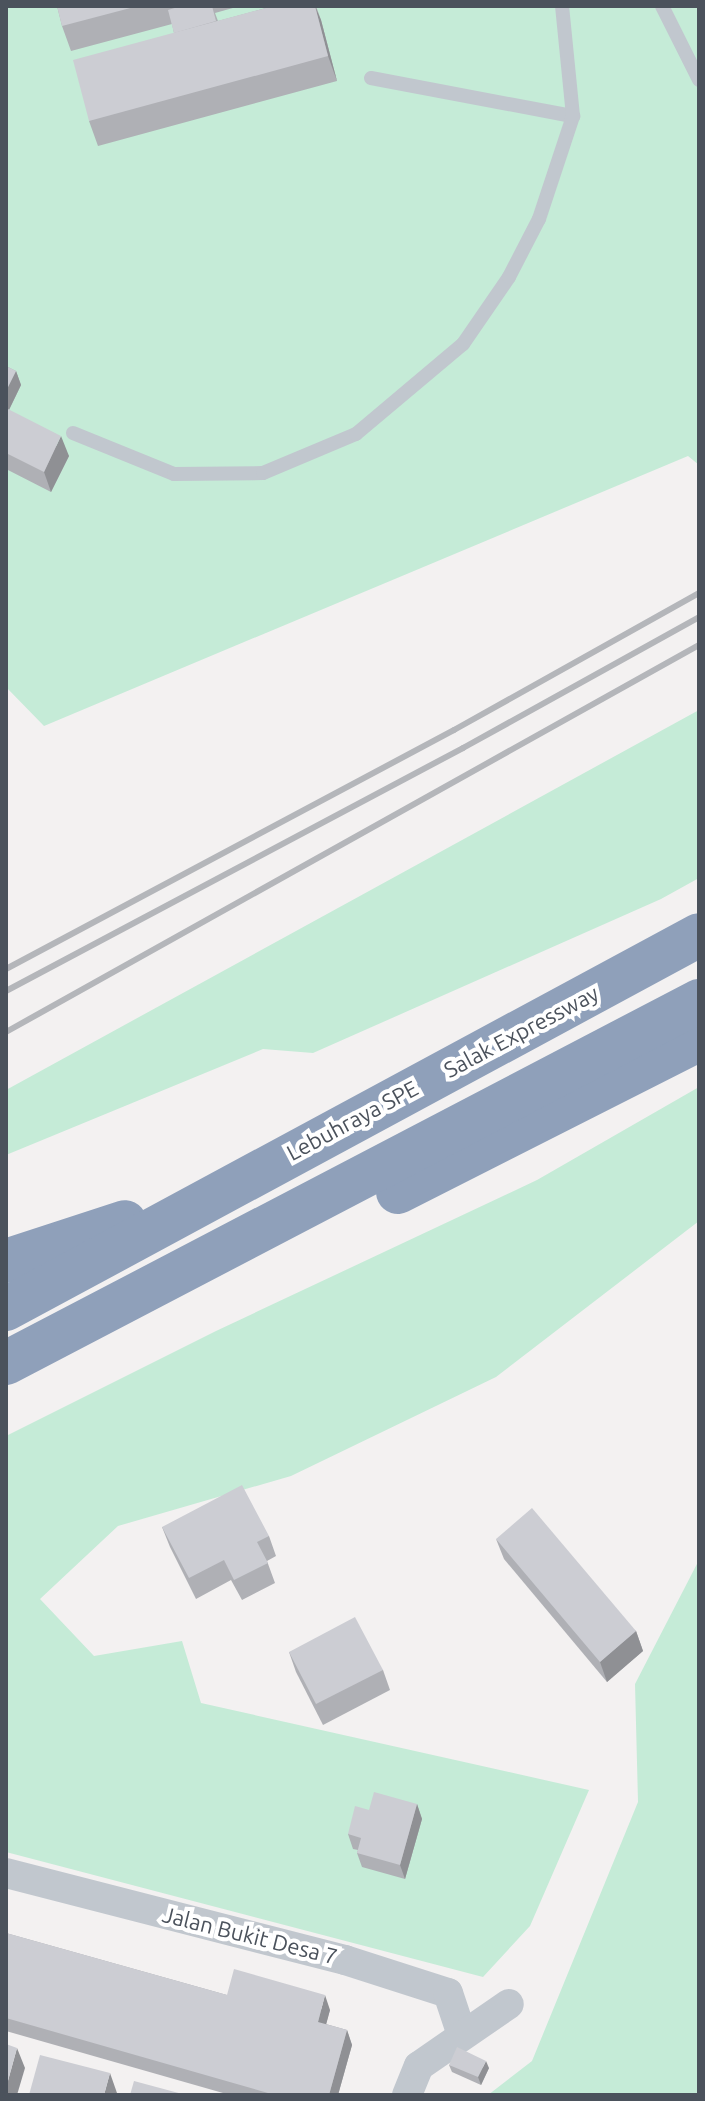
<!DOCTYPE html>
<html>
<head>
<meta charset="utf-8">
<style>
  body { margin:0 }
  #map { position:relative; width:705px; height:2101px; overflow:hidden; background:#f3f1f1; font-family:Ubuntu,sans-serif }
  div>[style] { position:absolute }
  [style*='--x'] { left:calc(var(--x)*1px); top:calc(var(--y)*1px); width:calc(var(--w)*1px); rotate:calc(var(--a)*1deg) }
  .green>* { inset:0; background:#c5ebd7 }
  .lane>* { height:14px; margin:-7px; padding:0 7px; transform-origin:7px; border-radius:7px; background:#c1c7ce }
  .street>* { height:30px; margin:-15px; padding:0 15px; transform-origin:15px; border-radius:15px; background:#c1c7ce }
  .highway>* { height:44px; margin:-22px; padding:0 22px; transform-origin:22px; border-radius:22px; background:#8fa0ba }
  .rail>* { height:6px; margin:-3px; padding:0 3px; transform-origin:3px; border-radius:3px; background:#b4b6ba }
  .wall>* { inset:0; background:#afb0b5 }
  .shaded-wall>* { inset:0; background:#8f9094 }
  .building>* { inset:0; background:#cccdd3 }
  span { translate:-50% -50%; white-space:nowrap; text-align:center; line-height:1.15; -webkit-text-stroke:8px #fff; paint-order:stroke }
  .street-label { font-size:22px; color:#4b525c }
  .frame { position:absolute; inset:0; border:8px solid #4b525c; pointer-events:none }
</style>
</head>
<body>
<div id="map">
  <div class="green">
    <div style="clip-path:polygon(6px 6px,699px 6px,699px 465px,688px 456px,44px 726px,6px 687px)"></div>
    <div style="clip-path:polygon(699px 710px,699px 878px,661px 899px,313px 1053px,263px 1049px,6px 1155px,6px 1090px)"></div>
    <div style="clip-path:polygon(699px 1087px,699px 1221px,496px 1377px,291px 1476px,118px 1526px,40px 1599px,94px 1656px,182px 1641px,201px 1703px,589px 1790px,530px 1926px,483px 1977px,6px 1852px,6px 1436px,216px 1331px,537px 1180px)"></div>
    <div style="clip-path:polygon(699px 1560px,699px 2095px,488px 2095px,532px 2061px,638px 1802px,635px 1684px)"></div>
  </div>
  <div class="lane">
    <div style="--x:662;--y:6;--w:83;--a:63.4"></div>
    <div style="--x:371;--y:78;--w:206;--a:10.7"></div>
    <div style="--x:73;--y:433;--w:109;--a:22.1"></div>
    <div style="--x:174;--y:474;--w:89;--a:-0.6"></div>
    <div style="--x:263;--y:473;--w:101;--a:-22.8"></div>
    <div style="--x:356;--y:434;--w:140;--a:-40.1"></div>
    <div style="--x:463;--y:344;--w:81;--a:-55.5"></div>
    <div style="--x:509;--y:277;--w:65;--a:-62.7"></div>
    <div style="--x:539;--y:219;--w:108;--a:-71.7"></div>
    <div style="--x:573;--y:116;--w:111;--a:-95.7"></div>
  </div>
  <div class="street">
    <div style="--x:6;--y:1873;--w:350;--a:14.4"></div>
    <div style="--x:345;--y:1960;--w:108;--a:17.8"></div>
    <div style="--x:448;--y:1993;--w:44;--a:71.6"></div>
    <div style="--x:407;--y:2095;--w:31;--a:-68"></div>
    <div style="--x:419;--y:2066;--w:109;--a:-34.6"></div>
  </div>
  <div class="highway">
    <div style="--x:398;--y:1192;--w:338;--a:-26.9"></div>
    <div style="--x:6;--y:1261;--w:125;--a:-18.1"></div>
    <div style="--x:6;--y:1309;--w:787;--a:-28.35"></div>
    <div style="--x:6;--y:1363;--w:782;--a:-27.58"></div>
  </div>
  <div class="rail">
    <div style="--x:6;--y:969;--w:508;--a:-28.08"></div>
    <div style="--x:454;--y:730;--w:281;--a:-29.2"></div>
    <div style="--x:6;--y:991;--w:518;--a:-28"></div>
    <div style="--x:463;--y:748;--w:270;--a:-29"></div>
    <div style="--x:6;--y:1032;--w:794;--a:-29.18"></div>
  </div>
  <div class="wall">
    <div style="clip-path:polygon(57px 6px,240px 6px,215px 13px,218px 21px,273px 6px,316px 6px,321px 20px,337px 81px,98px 146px,89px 121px,174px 33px,172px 24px,71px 51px,62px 26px)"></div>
    <div style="clip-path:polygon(6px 366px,16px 371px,21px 385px,9px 410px,69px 456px,51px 492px,6px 469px)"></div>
    <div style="clip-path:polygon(162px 1527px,269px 1536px,276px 1556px,267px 1561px,275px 1583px,242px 1600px,231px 1580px,196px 1599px,170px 1547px)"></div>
    <div style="clip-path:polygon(496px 1539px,636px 1631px,643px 1651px,607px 1682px,504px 1559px)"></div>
    <div style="clip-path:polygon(289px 1652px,383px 1670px,390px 1690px,323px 1725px,296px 1672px)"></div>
    <div style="clip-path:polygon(417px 1804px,422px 1819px,405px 1879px,362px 1867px,357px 1853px,358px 1850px,353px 1849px,348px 1834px,369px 1810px)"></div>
    <div style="clip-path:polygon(6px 1933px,227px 1995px,330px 2010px,326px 2024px,347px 2030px,352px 2045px,338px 2095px,230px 2095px,6px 2031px)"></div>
    <div style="clip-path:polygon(449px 2065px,489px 2068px,481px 2085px,452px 2072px)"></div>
  </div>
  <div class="shaded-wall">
    <div style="clip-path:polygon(315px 6px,321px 20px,337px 81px,328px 56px)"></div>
    <div style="clip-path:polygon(16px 371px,21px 385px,6px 416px,6px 391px)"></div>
    <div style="clip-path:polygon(61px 436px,69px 456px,51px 492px,44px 472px)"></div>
    <div style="clip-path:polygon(636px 1631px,643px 1651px,607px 1682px,600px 1662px)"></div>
    <div style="clip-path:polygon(417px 1804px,422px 1819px,405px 1879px,400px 1865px)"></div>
    <div style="clip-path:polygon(325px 1995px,330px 2010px,323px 2036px,318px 2022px)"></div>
    <div style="clip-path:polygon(347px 2030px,352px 2045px,338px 2095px,329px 2095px)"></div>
    <div style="clip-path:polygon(17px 2048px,25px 2068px,17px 2095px,6px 2095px,6px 2088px)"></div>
    <div style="clip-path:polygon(486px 2061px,489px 2068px,481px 2085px,478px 2077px)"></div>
    <div style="clip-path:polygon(110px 2073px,117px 2093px,117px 2095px,104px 2095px)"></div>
  </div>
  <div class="building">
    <div style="clip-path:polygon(57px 6px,138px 6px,62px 26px)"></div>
    <div style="clip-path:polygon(181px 6px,212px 6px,216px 21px,174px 33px,168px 10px)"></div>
    <div style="clip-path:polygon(273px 6px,315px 6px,328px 56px,89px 121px,73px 60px)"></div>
    <div style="clip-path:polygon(6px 366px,16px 371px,6px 391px)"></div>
    <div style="clip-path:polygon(6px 408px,61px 436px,44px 472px,6px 453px)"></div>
    <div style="clip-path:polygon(242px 1485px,269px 1536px,257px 1542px,268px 1563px,234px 1580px,224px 1560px,189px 1578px,162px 1527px)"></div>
    <div style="clip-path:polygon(532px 1508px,636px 1631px,600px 1662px,496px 1539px)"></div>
    <div style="clip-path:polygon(355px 1617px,383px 1670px,316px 1704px,289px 1652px)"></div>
    <div style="clip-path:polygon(374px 1792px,417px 1804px,400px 1865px,357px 1853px,361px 1838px,348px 1834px,355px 1806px,369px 1810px)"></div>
    <div style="clip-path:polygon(6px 1933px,227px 1995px,234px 1969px,325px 1995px,318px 2022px,347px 2030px,329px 2095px,275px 2095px,6px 2018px)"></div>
    <div style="clip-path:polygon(6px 2044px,17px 2048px,6px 2088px)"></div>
    <div style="clip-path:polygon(457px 2047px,486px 2061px,478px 2077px,449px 2065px)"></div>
    <div style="clip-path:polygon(40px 2055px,110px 2073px,104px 2095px,29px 2095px)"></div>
    <div style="clip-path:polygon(134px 2081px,186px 2095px,130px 2095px)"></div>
  </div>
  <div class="street-label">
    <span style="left:521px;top:1031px;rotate:-28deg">Salak Expressway</span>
    <span style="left:352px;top:1120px;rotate:-28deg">Lebuhraya SPE</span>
    <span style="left:250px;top:1935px;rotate:14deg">Jalan Bukit Desa 7</span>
  </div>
  <div class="frame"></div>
</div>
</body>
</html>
